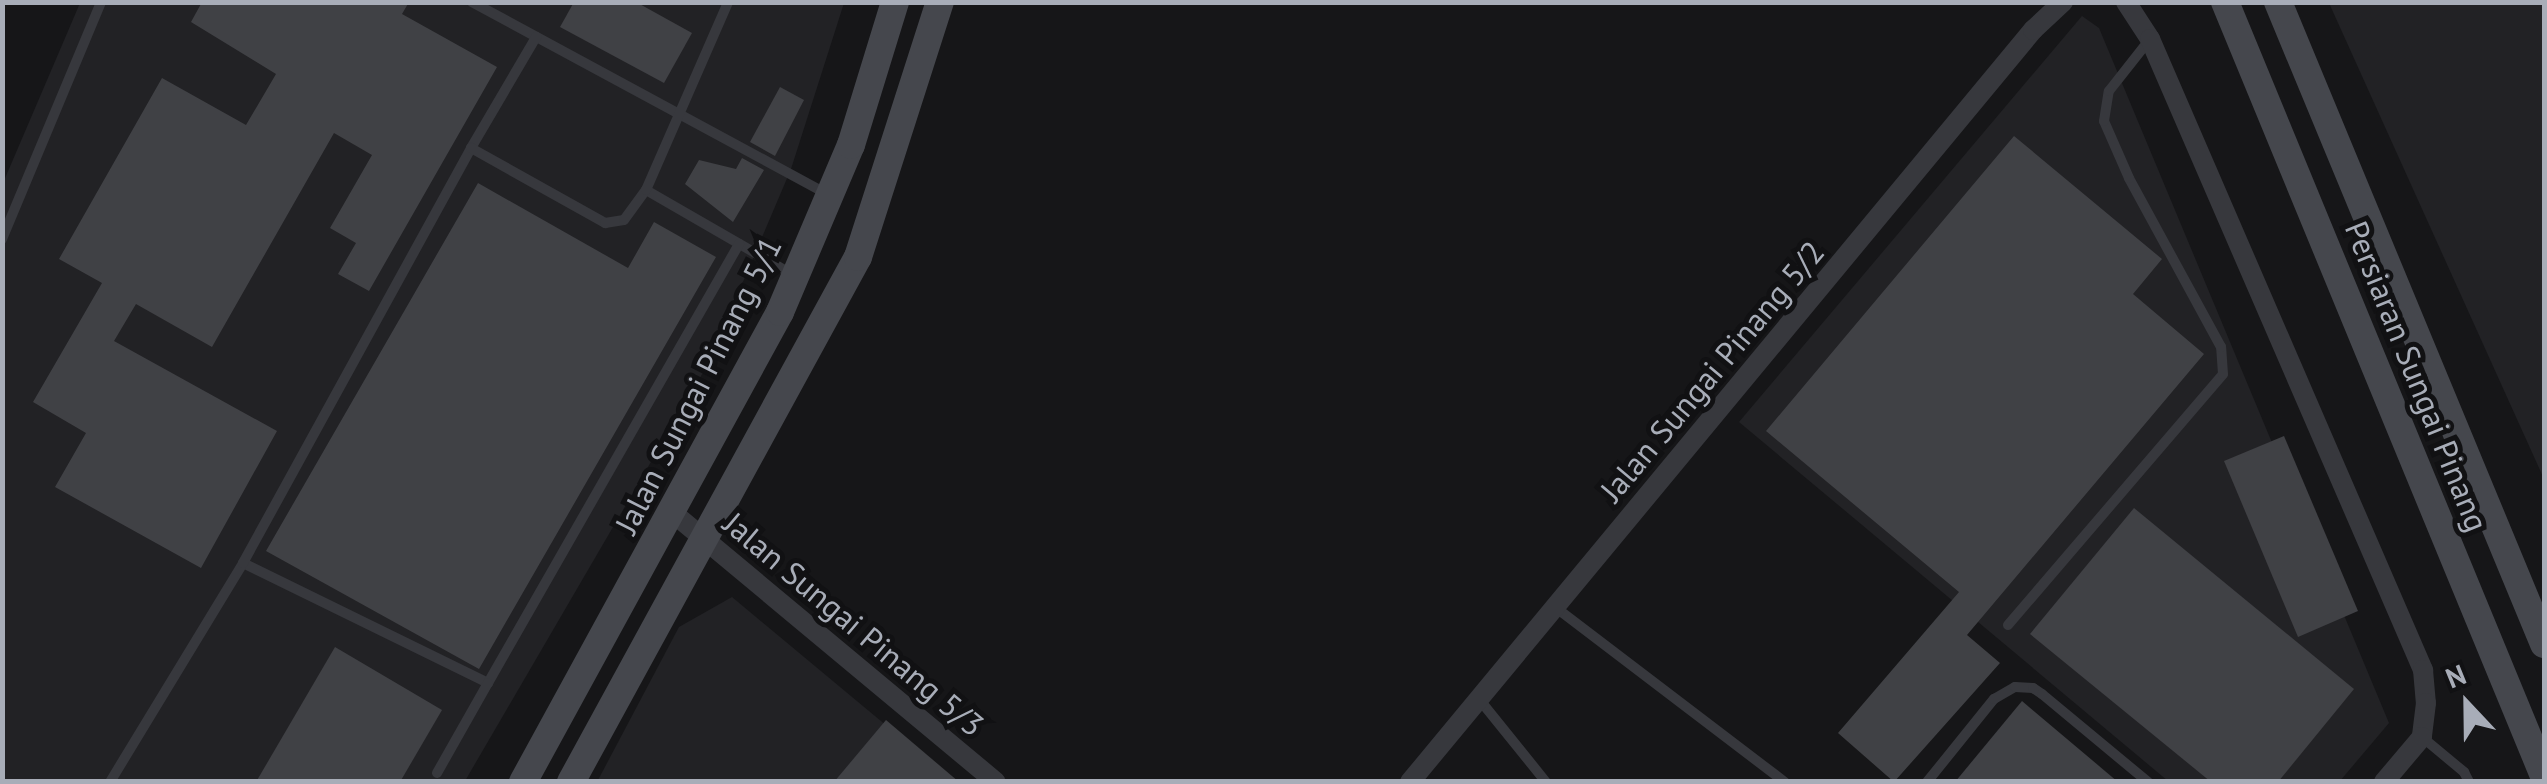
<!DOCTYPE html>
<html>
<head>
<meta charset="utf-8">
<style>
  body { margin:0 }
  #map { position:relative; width:2547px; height:784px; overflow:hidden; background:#161618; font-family:"PT Sans",sans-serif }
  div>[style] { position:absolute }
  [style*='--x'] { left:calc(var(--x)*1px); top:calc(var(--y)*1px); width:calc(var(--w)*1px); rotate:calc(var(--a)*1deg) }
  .built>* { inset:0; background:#222225 }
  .building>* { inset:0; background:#404145 }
  .lane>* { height:10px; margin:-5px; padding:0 5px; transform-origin:5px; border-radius:5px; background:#37383d }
  .street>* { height:20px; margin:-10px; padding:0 10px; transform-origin:10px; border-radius:10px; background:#37383d }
  .secondary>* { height:28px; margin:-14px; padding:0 14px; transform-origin:14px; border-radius:14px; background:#45474d }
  span { translate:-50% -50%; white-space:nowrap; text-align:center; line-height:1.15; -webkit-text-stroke:10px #111113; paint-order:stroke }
  .street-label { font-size:32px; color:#a8adb8 }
  .frame { position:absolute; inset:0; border:5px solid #a8adb8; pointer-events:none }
  .north { position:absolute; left:2417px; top:654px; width:100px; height:100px; -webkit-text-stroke:8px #111113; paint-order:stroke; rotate:338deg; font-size:28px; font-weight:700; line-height:40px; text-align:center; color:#a8adb8 }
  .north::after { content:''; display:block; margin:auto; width:35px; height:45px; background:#a8adb8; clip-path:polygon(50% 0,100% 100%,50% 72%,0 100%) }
</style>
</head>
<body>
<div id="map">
  <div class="built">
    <div style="clip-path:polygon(80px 3px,844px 3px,791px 169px,708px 364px,465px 781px,3px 782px,3px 183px)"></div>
    <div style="clip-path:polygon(2329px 3px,2544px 3px,2544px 479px)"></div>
    <div style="clip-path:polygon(2082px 16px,2099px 28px,2389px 723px,2340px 781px,2168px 781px,1739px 422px)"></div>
    <div style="clip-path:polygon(732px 597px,953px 781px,597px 782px,679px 627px)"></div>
  </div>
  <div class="building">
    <div style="clip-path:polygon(202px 2px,409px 2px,402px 14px,497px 67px,369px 291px,338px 274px,356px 243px,330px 228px,372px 155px,334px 133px,212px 347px,136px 304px,114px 341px,277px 431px,201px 568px,55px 487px,86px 433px,33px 402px,102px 283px,59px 259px,162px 78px,246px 125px,276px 74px,191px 22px)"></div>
    <div style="clip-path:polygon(574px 2px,636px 2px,692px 33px,664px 83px,560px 27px)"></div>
    <div style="clip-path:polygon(780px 87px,804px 100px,775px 156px,750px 142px)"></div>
    <div style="clip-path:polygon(2014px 136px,2162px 259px,2133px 294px,2204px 354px,1967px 635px,2000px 663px,1894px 782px,1838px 733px,1959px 592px,1766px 431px)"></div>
    <div style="clip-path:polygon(742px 158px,764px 170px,733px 222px,685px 184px,699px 160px,736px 169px)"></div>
    <div style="clip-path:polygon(478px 183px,628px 268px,654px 222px,716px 257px,479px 669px,266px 551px)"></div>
    <div style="clip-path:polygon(2284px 436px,2358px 611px,2298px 637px,2224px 461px)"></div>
    <div style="clip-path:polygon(2134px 508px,2354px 689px,2278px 782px,2211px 782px,2030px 634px)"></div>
    <div style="clip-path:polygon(335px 647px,442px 710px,400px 782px,256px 782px)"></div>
    <div style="clip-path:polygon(2022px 701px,2118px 782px,1955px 782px)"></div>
    <div style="clip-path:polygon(886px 720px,959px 782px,834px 782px)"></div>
  </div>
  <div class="lane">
    <div style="--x:472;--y:2;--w:406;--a:28.4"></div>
    <div style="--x:471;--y:148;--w:129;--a:-59.6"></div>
    <div style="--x:646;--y:190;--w:172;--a:30"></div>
    <div style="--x:2;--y:239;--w:257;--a:-67.3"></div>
    <div style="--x:243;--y:563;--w:273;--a:26.1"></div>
    <div style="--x:488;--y:683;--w:506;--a:-60.24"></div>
    <div style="--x:1555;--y:607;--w:289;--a:37.3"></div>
    <div style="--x:2008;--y:625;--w:330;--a:-49.4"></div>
    <div style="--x:2223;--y:374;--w:27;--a:-94"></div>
    <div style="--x:2221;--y:347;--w:192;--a:-118.6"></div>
    <div style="--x:2129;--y:178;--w:62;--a:-113.7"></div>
    <div style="--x:2104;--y:121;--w:30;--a:-81"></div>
    <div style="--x:2109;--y:91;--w:66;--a:-51.7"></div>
    <div style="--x:1479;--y:699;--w:107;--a:51.1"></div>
    <div style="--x:2422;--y:737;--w:55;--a:39.8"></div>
    <div style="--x:2464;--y:772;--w:11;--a:63"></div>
    <div style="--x:437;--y:773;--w:103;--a:-60.5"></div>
    <div style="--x:110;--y:782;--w:256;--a:-58.7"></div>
    <div style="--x:243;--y:563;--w:474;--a:-61.2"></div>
    <div style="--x:471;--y:148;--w:154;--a:29.2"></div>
    <div style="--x:605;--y:223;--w:19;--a:-9"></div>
    <div style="--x:624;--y:220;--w:37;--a:-54"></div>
    <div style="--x:646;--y:190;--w:205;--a:-66.4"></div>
    <div style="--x:1927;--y:782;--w:107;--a:-51.1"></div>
    <div style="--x:1994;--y:699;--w:24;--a:-30"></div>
    <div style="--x:2015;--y:687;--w:18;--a:3"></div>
    <div style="--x:2033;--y:688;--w:11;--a:34"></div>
    <div style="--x:2042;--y:694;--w:138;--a:39.7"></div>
  </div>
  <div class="street">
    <div style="--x:2126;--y:2;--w:44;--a:57"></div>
    <div style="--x:2150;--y:39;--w:688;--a:66.6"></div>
    <div style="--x:2423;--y:670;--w:33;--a:85"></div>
    <div style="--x:2426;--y:703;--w:34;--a:97"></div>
    <div style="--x:2422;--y:737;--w:59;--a:130.2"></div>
    <div style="--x:673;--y:513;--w:420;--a:39.8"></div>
    <div style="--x:1410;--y:782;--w:977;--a:-50.36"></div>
    <div style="--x:2033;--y:30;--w:41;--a:-43"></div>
  </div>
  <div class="secondary">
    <div style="--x:2225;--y:2;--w:837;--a:67.6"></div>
    <div style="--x:2278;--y:2;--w:695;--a:67.49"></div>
    <div style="--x:523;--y:782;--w:536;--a:-61.33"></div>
    <div style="--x:780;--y:312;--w:181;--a:-67"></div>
    <div style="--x:851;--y:145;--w:150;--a:-72.9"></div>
    <div style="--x:571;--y:782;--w:598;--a:-61.34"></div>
    <div style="--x:858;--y:257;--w:268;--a:-72.2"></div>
  </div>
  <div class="street-label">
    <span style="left:1712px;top:371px;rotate:-50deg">Jalan Sungai Pinang 5/2</span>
    <span style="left:2417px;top:376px;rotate:68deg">Persiaran Sungai Pinang</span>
    <span style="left:698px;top:385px;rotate:-63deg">Jalan Sungai Pinang 5/1</span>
    <span style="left:854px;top:624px;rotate:40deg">Jalan Sungai Pinang 5/3</span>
  </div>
  <div class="frame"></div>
  <div class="north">N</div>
</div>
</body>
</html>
